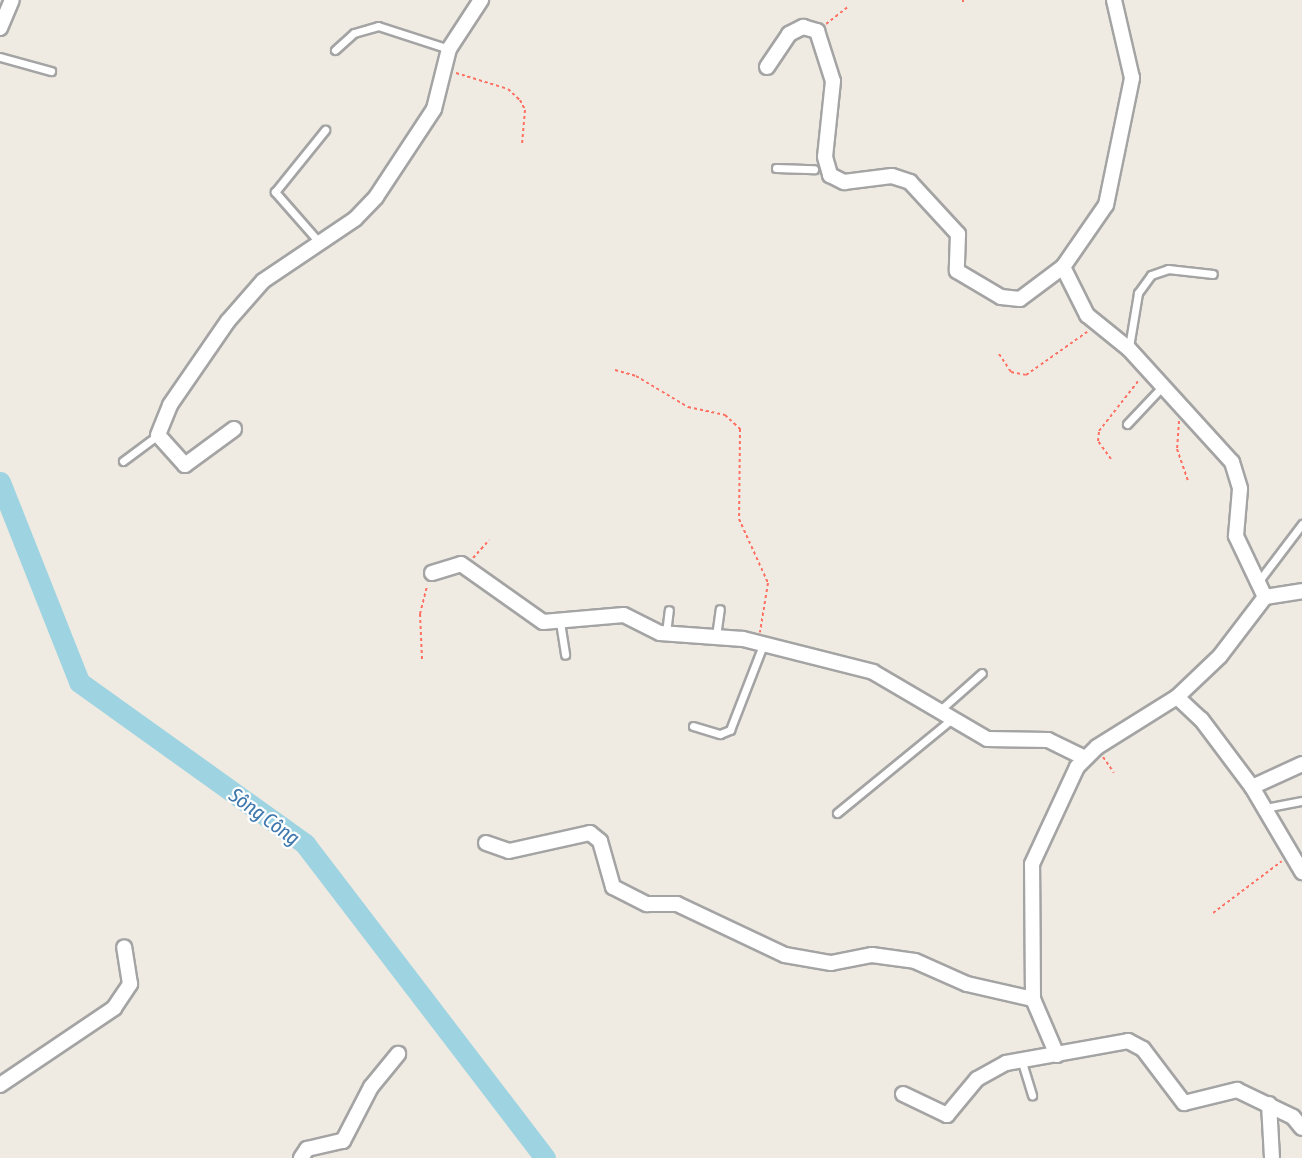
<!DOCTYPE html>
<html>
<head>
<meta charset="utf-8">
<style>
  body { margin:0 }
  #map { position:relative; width:1302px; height:1158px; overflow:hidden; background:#efebe2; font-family:"Asap Condensed",sans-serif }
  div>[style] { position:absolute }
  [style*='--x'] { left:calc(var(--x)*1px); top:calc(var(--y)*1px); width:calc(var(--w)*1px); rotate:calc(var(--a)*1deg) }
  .river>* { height:21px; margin:-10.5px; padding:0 10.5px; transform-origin:10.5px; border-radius:10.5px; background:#9ed3e1 }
  .path>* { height:2px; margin-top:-1px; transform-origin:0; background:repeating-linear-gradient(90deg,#ff7063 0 3px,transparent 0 6px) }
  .roads { filter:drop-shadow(2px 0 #a4a4a4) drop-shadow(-2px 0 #a4a4a4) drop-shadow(0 2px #a4a4a4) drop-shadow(0 -2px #a4a4a4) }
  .service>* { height:7px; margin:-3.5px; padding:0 3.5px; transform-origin:3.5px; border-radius:3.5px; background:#fff }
  .minor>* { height:14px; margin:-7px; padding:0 7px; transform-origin:7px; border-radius:7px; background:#fff }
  span { translate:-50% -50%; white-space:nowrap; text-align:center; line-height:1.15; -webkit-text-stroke:4.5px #fff; paint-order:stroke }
  .water-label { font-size:21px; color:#3f78ad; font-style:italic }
</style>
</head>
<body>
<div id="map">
  <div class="river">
    <div style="--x:0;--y:482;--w:215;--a:68.4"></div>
    <div style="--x:79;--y:682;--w:278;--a:35.6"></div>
    <div style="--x:305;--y:844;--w:395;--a:52.6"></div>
  </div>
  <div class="path">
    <div style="--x:963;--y:2;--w:2;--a:-90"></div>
    <div style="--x:826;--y:24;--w:28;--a:-38"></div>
    <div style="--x:456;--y:73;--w:54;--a:17.1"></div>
    <div style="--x:508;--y:89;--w:16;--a:43"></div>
    <div style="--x:520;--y:100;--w:11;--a:63"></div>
    <div style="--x:525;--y:110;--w:36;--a:95"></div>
    <div style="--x:999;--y:354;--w:22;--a:56"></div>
    <div style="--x:1011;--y:372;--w:15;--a:11"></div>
    <div style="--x:1026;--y:375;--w:75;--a:-35.2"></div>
    <div style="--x:615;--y:370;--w:22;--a:16"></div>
    <div style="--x:636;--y:376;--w:61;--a:30.8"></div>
    <div style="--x:688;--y:407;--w:38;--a:12"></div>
    <div style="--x:725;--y:415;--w:21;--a:43"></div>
    <div style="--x:740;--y:429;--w:90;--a:90.6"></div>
    <div style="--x:739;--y:519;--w:70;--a:65.6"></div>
    <div style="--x:768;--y:583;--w:50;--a:99.3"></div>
    <div style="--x:1179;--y:421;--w:28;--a:94"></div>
    <div style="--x:1177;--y:449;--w:34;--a:71"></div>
    <div style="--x:1111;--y:459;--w:22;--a:-126"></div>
    <div style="--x:1098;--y:441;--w:10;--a:-84"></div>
    <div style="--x:1099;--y:431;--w:65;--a:-51.9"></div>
    <div style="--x:473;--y:558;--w:24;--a:-48"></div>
    <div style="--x:422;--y:659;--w:45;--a:-92.5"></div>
    <div style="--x:420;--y:614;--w:30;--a:-76"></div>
    <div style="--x:1103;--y:757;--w:19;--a:55"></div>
    <div style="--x:1213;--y:913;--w:86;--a:-37"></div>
  </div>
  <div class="roads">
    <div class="service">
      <div style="--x:335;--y:50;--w:25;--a:-42"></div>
      <div style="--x:354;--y:33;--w:25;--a:-16"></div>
      <div style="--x:378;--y:26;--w:75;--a:17.9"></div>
      <div style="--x:0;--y:57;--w:53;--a:15.4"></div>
      <div style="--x:776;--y:168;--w:38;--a:2"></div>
      <div style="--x:319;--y:242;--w:67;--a:-131.3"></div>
      <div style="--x:275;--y:192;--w:80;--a:-51.1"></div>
      <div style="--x:1129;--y:347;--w:55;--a:-80.5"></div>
      <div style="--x:1138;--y:293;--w:22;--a:-54"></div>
      <div style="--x:1151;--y:275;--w:18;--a:-19"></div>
      <div style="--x:1168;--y:269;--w:45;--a:6.3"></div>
      <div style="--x:1127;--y:424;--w:48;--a:-46.7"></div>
      <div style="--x:123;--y:461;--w:44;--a:-36.6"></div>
      <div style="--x:1258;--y:582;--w:73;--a:-52.8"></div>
      <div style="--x:560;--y:622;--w:33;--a:81"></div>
      <div style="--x:666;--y:633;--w:23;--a:-83"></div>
      <div style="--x:716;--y:636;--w:27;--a:-82"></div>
      <div style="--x:939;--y:711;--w:57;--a:-41.5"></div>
      <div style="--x:693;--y:726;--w:28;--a:17"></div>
      <div style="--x:720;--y:734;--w:11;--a:-22"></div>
      <div style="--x:730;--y:730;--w:91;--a:-68.8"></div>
      <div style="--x:1265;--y:808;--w:38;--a:-11"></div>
      <div style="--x:837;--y:813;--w:149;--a:-39.3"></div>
      <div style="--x:1021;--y:1059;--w:38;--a:73"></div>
    </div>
    <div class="minor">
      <div style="--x:0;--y:28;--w:30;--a:-67"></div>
      <div style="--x:767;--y:67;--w:40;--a:-56"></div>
      <div style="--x:789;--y:34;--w:16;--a:-27"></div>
      <div style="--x:803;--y:27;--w:15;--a:16"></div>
      <div style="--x:817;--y:31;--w:52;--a:72.3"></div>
      <div style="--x:833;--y:81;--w:76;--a:96"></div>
      <div style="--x:825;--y:157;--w:19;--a:74"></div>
      <div style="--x:830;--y:175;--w:16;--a:27"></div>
      <div style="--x:844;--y:182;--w:48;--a:-7.1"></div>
      <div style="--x:892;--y:176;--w:19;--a:18"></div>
      <div style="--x:910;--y:182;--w:71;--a:47.3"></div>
      <div style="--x:958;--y:234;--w:37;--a:92"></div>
      <div style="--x:957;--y:271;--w:51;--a:30.6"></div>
      <div style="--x:1001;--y:297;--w:19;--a:6"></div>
      <div style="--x:1020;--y:299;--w:54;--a:-36.7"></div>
      <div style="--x:1063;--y:267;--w:75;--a:-55.3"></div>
      <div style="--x:1106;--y:205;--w:130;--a:-78.4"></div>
      <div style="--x:1132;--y:78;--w:80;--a:-103"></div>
      <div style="--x:1063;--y:267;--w:54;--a:63.4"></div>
      <div style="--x:1087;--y:315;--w:54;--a:39"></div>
      <div style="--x:1129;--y:349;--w:153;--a:47.7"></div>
      <div style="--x:1232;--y:462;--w:28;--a:73"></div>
      <div style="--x:1240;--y:489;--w:47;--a:94.9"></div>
      <div style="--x:1236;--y:536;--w:68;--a:64.6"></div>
      <div style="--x:234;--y:429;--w:61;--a:143.7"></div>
      <div style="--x:185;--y:465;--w:40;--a:-132"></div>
      <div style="--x:158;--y:435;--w:32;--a:-68"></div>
      <div style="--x:170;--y:405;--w:102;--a:-55.4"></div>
      <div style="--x:228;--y:321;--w:53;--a:-48.8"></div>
      <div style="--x:263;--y:281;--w:111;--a:-34"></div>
      <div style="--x:355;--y:219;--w:30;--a:-46"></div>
      <div style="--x:376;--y:197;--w:105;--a:-56.6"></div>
      <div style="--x:434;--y:109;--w:62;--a:-76"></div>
      <div style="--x:449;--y:49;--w:59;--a:-56.9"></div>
      <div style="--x:432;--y:573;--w:30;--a:-17"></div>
      <div style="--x:461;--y:564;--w:100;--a:35.3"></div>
      <div style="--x:543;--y:622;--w:81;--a:-4.9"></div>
      <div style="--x:624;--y:615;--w:40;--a:26.6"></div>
      <div style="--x:660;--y:633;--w:83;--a:4.1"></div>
      <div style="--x:743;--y:639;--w:134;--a:14.2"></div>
      <div style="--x:873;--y:672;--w:132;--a:30.4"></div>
      <div style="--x:987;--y:739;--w:61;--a:0.9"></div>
      <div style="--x:1048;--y:740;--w:39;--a:26"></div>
      <div style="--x:1177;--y:697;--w:33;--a:43"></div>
      <div style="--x:1201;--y:719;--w:85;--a:53.1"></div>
      <div style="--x:1252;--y:787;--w:99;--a:59.5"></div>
      <div style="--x:1252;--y:787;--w:55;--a:-24.7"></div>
      <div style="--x:486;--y:843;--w:24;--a:19"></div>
      <div style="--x:509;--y:851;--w:83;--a:-12.5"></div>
      <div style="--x:590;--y:833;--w:13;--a:39"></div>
      <div style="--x:600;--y:841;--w:48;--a:74.2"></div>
      <div style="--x:613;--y:887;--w:38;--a:27"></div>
      <div style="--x:647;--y:904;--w:30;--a:0"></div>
      <div style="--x:677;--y:904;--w:119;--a:25.3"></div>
      <div style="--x:785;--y:955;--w:47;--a:9.9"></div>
      <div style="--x:831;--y:963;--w:42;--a:-11"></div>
      <div style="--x:872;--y:955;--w:43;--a:7.9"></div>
      <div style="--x:915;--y:961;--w:57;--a:23.9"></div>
      <div style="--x:967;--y:984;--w:68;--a:12.8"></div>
      <div style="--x:1057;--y:1055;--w:61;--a:-113.2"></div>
      <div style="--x:1033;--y:999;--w:135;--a:-90.4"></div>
      <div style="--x:1032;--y:864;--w:107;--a:-65.1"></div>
      <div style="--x:1077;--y:767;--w:28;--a:-45"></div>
      <div style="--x:1097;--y:747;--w:94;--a:-32"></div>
      <div style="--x:1177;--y:697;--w:59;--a:-43.6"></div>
      <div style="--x:1220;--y:656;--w:74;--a:-52.7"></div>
      <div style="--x:1265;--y:597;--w:37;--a:-9"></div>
      <div style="--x:0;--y:1085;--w:138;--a:-34"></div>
      <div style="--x:114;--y:1008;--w:29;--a:-56"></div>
      <div style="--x:130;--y:984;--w:37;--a:-99"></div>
      <div style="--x:903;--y:1094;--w:49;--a:25.5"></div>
      <div style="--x:947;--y:1115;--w:47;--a:-50.2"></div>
      <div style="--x:977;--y:1079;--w:33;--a:-29"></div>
      <div style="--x:1006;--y:1063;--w:124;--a:-10.2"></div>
      <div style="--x:1128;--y:1041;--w:17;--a:28"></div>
      <div style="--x:1143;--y:1049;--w:68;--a:52.8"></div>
      <div style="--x:1184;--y:1103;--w:55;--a:-13.8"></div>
      <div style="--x:1237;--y:1090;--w:62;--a:25.7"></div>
      <div style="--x:1293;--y:1117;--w:14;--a:51"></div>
      <div style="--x:1269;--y:1104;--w:54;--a:86.8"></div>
      <div style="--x:301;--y:1158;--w:11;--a:-56"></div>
      <div style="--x:307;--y:1149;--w:37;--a:-13"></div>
      <div style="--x:343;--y:1141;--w:61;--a:-62.6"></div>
      <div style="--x:371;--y:1087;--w:43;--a:-50.7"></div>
    </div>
  </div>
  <div class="water-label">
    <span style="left:265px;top:816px;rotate:36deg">Sông Công</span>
  </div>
</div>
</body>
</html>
